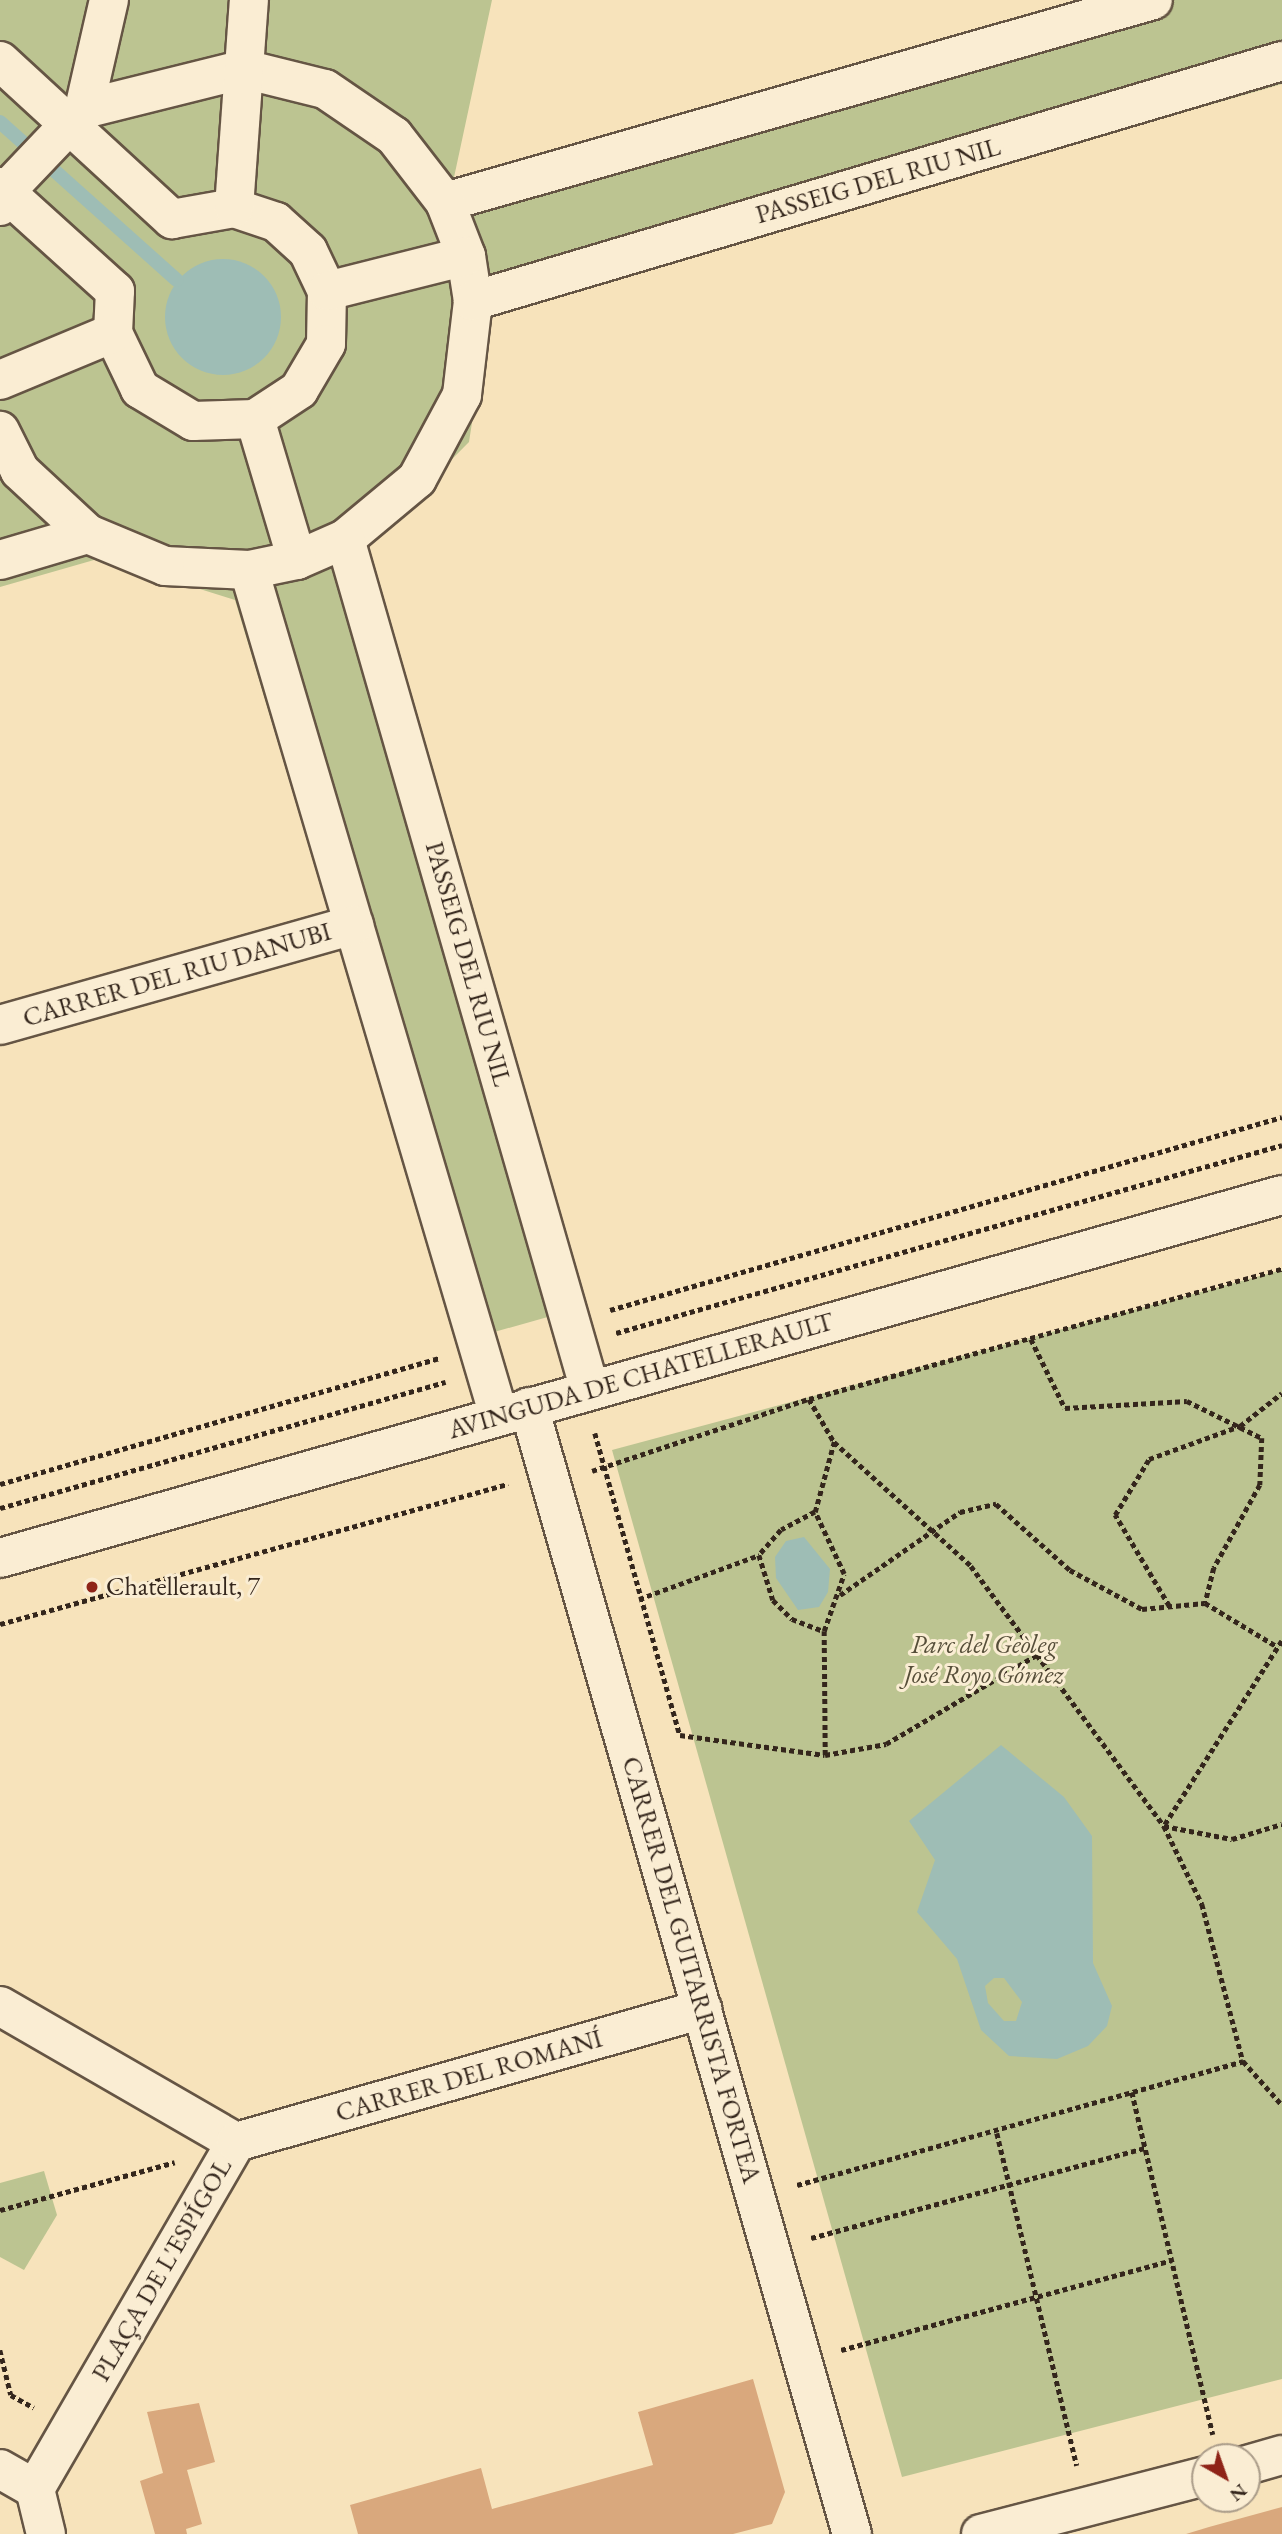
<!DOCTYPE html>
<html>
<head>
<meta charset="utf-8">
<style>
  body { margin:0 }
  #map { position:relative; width:1282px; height:2534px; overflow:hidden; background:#f7e3bb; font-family:"EB Garamond",serif }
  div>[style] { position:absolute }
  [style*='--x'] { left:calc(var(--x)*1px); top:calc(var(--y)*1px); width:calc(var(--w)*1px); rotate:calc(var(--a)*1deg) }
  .green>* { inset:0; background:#bcc491 }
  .water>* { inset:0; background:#9ebdb5 }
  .round { border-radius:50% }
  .stream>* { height:14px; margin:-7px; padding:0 7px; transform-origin:7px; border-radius:7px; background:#9ebdb5 }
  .building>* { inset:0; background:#d9a87d }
  .path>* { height:4.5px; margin-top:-2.25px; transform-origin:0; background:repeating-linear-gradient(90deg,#34261c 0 5px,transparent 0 8.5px) }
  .roads { filter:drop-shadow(2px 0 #655544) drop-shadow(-2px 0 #655544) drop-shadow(0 2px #655544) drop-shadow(0 -2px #655544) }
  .minor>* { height:38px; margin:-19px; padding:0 19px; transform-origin:19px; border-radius:19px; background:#faedd3 }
  .dots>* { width:19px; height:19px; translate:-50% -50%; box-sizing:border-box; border:4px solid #faedd3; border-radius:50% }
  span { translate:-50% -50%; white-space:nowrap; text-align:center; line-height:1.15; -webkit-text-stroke:6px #faedd3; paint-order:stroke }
  .street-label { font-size:26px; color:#34261c }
  .poi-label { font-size:26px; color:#34261c }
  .left { translate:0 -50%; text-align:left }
  .park-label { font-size:26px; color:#564e39; font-style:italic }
  .north { position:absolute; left:1191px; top:2443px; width:70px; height:70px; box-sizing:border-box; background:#faedd3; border:2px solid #ab9d8a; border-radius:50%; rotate:140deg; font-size:19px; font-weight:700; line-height:28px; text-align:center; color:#34261c }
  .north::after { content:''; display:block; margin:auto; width:24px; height:32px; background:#8f2418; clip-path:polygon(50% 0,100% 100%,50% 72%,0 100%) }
</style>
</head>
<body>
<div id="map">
  <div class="green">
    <div style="clip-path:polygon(0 0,492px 0,453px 182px,1107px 0,1282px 0,1282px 84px,489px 312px,469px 442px,366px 546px,583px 1307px,459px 1342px,235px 600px,101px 558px,0 587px)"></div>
    <div style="clip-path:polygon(1282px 1270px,1282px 2379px,902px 2477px,612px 1450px)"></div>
    <div style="clip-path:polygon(44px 2171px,57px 2215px,24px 2270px,0 2257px,0 2183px)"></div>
  </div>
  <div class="water">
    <div class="round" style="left:165px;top:259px;width:116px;height:116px"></div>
    <div style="clip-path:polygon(804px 1537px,830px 1569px,828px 1592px,819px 1607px,798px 1610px,776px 1578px,775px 1557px,786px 1541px)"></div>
    <div style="clip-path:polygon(evenodd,1001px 1745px,1064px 1797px,1092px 1836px,1093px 1963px,1112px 2006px,1107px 2026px,1088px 2046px,1057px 2059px,1009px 2056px,981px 2030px,957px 1959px,917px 1912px,935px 1860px,909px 1821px,1001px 1745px,994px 1978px,1004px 1978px,1022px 2002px,1016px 2021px,1004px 2021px,988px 2003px,985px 1986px,994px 1978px)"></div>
  </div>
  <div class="stream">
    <div style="--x:0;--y:122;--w:237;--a:41.8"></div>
  </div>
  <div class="building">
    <div style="clip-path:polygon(753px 2379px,785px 2492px,772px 2524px,733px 2534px,358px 2534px,350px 2505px,481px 2468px,492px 2509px,653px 2465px,638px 2412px)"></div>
    <div style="clip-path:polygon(199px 2403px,215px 2462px,187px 2470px,202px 2524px,186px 2529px,187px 2534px,155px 2534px,140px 2481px,163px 2473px,147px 2412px)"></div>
    <div style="clip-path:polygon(1282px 2507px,1282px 2534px,1186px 2534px,1209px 2527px)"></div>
  </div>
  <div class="path">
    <div style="--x:610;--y:1310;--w:699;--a:-16.02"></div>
    <div style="--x:616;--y:1333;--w:692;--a:-15.76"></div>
    <div style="--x:1031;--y:1339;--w:77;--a:63.8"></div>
    <div style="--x:1065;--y:1408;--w:122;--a:-3.3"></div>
    <div style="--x:1187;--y:1401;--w:84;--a:26.3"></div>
    <div style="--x:1262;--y:1438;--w:47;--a:92.4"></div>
    <div style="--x:1260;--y:1485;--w:95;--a:119"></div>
    <div style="--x:1214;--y:1568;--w:36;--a:104"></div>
    <div style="--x:809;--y:1399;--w:50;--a:59.8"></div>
    <div style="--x:834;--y:1442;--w:185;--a:42.1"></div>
    <div style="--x:971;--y:1566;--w:324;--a:53.4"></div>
    <div style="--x:1164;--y:1826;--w:87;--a:64"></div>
    <div style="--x:1202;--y:1904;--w:162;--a:75.4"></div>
    <div style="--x:1243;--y:2061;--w:59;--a:48.4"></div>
    <div style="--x:595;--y:1433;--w:314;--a:74.3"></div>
    <div style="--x:680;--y:1735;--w:146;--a:7.9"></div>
    <div style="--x:825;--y:1755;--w:62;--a:-10.2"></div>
    <div style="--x:886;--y:1744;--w:177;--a:-30.6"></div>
    <div style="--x:592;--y:1471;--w:229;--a:-18.4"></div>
    <div style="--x:809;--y:1399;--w:491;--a:-15.4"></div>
    <div style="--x:0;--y:1484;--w:458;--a:-16"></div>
    <div style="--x:0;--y:1508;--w:463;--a:-15.8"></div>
    <div style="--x:815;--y:1512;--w:38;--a:152"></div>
    <div style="--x:781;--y:1530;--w:33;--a:131"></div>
    <div style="--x:759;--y:1555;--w:47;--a:72.7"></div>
    <div style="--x:773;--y:1600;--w:27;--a:45"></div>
    <div style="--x:792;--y:1619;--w:34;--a:21"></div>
    <div style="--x:840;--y:1595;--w:146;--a:-34.7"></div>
    <div style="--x:960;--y:1512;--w:37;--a:-13"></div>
    <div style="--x:996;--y:1504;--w:99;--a:41.7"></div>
    <div style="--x:1070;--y:1570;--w:82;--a:28.4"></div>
    <div style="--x:1142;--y:1609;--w:63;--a:-5.4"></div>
    <div style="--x:1205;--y:1603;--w:85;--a:31.1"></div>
    <div style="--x:639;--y:1599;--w:128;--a:-20.1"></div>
    <div style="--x:1169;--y:1606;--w:106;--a:-120.7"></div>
    <div style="--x:1115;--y:1515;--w:66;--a:-58.7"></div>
    <div style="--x:1149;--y:1459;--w:97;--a:-19.9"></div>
    <div style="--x:1240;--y:1426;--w:53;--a:-38.2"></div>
    <div style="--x:0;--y:1624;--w:527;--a:-15.41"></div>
    <div style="--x:1282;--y:1641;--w:219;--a:122.5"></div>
    <div style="--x:1164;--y:1826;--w:69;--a:10.8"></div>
    <div style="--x:1232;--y:1839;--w:52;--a:-16.7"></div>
    <div style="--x:825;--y:1755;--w:124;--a:-90.5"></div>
    <div style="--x:824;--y:1631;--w:60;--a:-70.7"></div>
    <div style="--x:844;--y:1574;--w:68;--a:-115.1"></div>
    <div style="--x:815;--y:1512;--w:73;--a:-74.8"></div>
    <div style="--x:1132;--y:2092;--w:352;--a:76.7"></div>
    <div style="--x:997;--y:2133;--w:342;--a:76.5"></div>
    <div style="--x:797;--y:2185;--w:463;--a:-15.5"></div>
    <div style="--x:0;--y:2210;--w:181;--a:-15.3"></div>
    <div style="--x:811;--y:2238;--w:346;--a:-15.1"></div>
    <div style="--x:0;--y:2350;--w:46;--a:76.3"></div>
    <div style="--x:11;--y:2395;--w:26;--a:29"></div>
    <div style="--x:841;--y:2350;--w:343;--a:-15.2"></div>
  </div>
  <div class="roads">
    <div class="minor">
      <div style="--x:0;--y:61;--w:234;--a:42.6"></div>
      <div style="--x:172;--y:219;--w:63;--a:-10.1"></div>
      <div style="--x:234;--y:208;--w:44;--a:18.4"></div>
      <div style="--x:276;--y:222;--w:43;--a:42.2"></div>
      <div style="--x:308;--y:251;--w:44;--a:64.6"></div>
      <div style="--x:327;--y:291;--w:53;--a:91.1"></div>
      <div style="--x:326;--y:344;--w:53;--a:120.4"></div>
      <div style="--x:299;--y:390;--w:53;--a:146.6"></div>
      <div style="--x:255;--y:419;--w:62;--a:178.2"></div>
      <div style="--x:193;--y:421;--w:62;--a:-148.9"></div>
      <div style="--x:140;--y:389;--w:62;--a:-115.7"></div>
      <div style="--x:113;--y:333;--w:42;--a:-87.3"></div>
      <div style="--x:115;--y:291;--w:155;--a:-137.9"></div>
      <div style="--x:84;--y:109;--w:112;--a:-77.1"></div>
      <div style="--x:445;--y:202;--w:736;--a:-15.92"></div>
      <div style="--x:0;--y:206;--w:15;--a:-70"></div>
      <div style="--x:5;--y:192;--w:115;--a:-46.4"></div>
      <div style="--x:84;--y:109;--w:165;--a:-14"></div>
      <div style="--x:244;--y:69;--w:83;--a:13.9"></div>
      <div style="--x:325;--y:89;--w:83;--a:34.3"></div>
      <div style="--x:394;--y:136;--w:83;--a:52.3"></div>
      <div style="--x:445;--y:202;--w:58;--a:68.7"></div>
      <div style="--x:466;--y:256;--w:46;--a:81.2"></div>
      <div style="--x:473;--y:301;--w:95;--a:96.7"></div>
      <div style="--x:462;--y:395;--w:95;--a:118.2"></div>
      <div style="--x:417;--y:479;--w:94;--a:140.2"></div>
      <div style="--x:345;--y:539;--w:52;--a:156.4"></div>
      <div style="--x:297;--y:560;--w:49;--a:168.2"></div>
      <div style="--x:249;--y:570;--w:84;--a:-177.3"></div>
      <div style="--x:165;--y:566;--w:83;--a:-157.4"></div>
      <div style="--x:88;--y:534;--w:93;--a:-137.2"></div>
      <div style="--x:20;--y:471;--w:45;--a:-116.6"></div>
      <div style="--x:234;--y:208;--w:209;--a:-85.9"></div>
      <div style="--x:327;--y:291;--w:143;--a:-14.1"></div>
      <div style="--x:473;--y:301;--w:844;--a:-16.52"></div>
      <div style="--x:0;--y:380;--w:122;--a:-22.6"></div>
      <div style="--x:255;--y:419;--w:147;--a:73.4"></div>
      <div style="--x:345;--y:539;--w:886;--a:73.94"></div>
      <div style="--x:0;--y:560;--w:92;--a:-16.5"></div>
      <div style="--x:249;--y:570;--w:882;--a:73.54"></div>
      <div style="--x:0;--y:1025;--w:368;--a:-15.8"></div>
      <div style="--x:529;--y:1407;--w:1172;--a:74.01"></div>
      <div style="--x:0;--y:1558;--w:1332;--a:-15.81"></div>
      <div style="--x:0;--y:2006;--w:272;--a:30"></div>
      <div style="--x:236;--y:2142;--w:401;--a:120.1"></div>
      <div style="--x:35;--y:2489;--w:40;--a:-150.3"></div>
      <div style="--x:236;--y:2142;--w:485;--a:-15.9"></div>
      <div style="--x:1247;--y:2465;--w:36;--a:-16"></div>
      <div style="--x:35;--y:2489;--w:46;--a:76.3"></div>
      <div style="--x:981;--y:2534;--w:231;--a:-14.5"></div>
    </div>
  </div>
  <div class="dots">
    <div style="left:92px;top:1587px;background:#8f2418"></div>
  </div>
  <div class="street-label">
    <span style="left:878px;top:181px;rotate:-16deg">PASSEIG DEL RIU NIL</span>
    <span style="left:468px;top:964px;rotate:74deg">PASSEIG DEL RIU NIL</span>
    <span style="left:177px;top:975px;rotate:-16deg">CARRER DEL RIU DANUBI</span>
    <span style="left:641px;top:1376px;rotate:-16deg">AVINGUDA DE CHATELLERAULT</span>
    <span style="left:691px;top:1970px;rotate:74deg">CARRER DEL GUITARRISTA FORTEA</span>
    <span style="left:469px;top:2076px;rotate:-16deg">CARRER DEL ROMANÍ</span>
    <span style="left:162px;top:2270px;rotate:-60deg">PLAÇA DE L'ESPÍGOL</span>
  </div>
  <div class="poi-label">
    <span class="left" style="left:106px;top:1587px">Chatellerault, 7</span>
  </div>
  <div class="park-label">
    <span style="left:984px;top:1660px">Parc del Geòleg<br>José Royo Gómez</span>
  </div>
  <div class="north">N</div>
</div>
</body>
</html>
